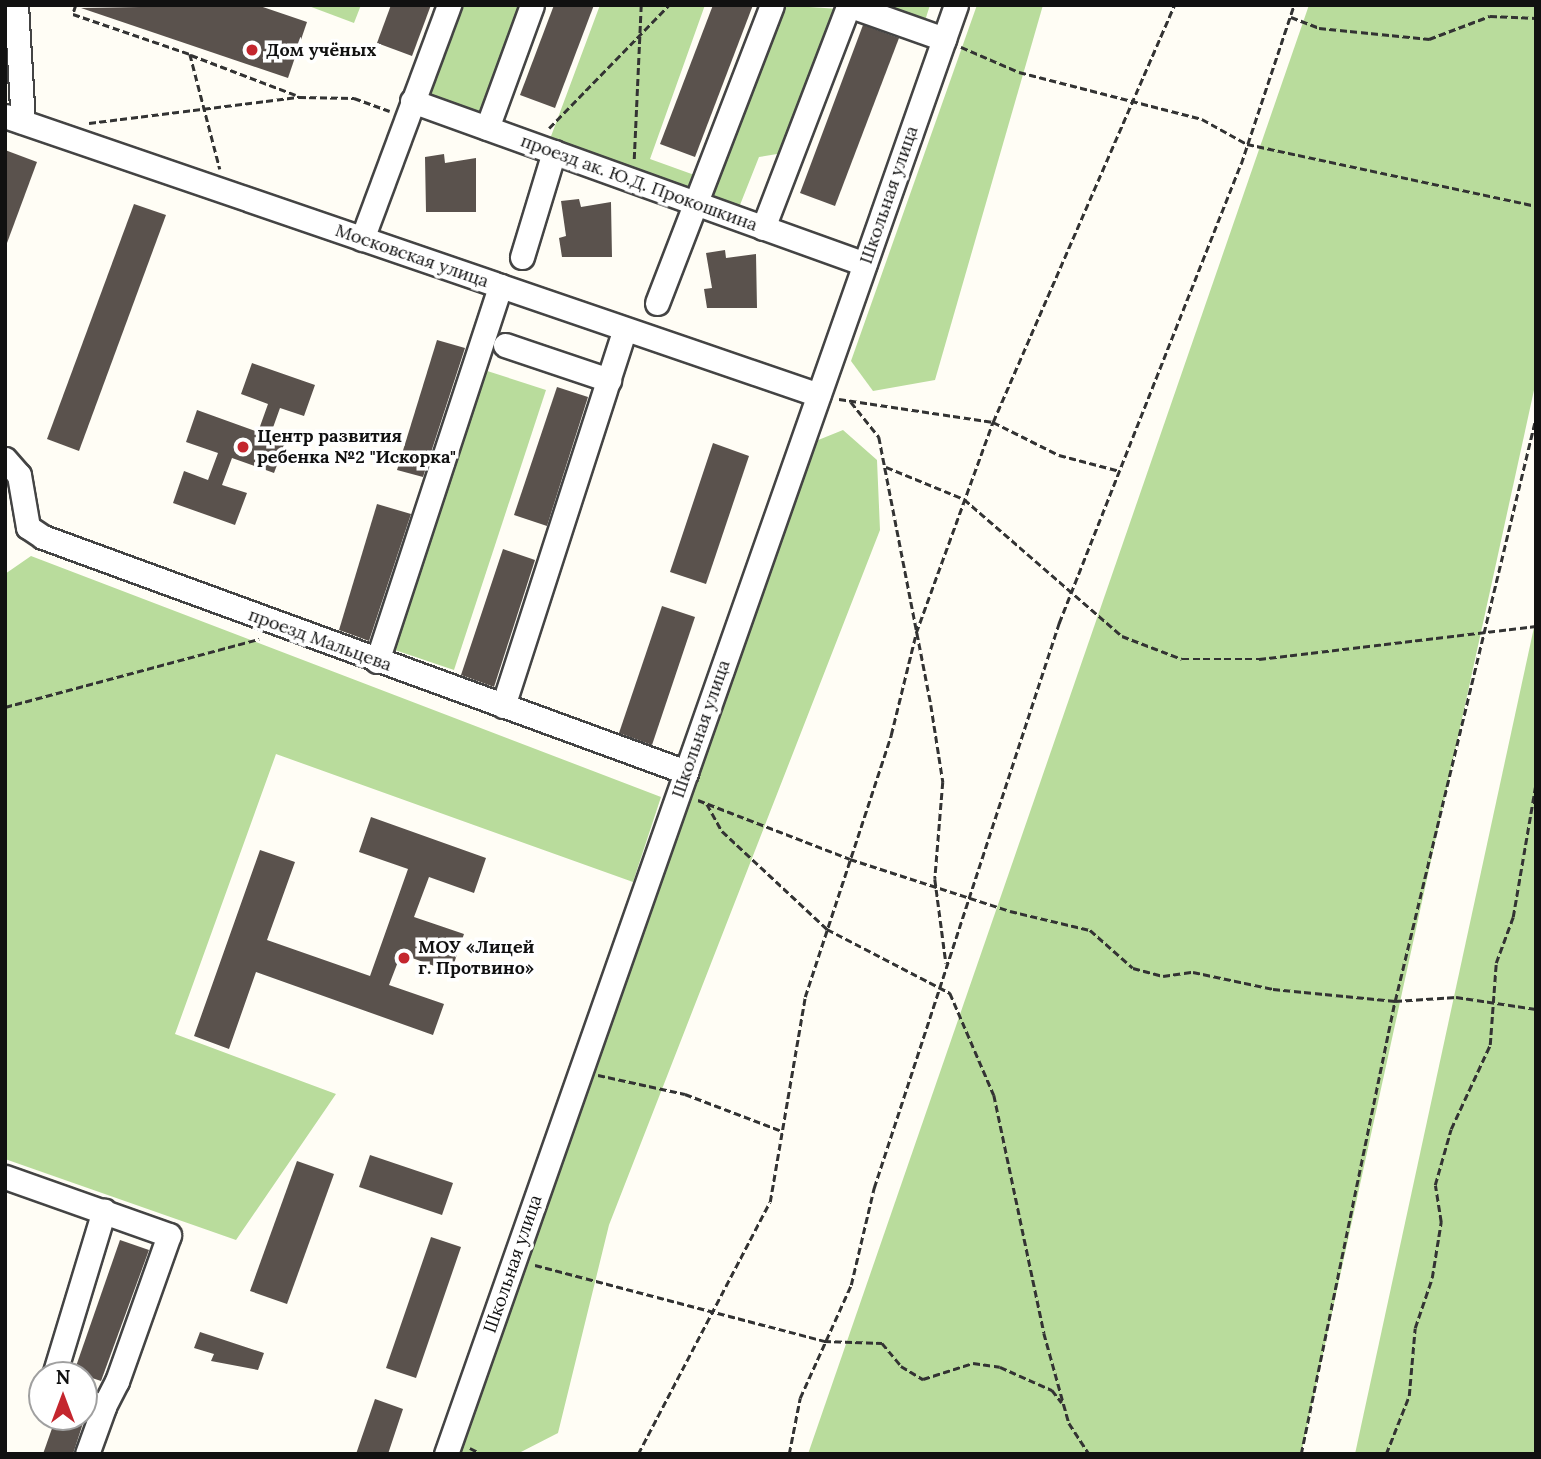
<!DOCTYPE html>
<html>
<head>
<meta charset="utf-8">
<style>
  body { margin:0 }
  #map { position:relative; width:1541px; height:1459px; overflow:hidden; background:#fffdf5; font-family:Lora,serif }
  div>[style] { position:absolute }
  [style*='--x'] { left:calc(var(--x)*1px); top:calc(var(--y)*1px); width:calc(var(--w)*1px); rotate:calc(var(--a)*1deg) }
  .forest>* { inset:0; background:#b9dc9c }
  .building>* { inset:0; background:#5a524d }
  .path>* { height:2.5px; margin-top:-1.25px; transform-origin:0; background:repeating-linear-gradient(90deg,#333 0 7px,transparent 0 10.5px) }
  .roads { filter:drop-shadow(2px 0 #444) drop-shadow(-2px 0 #444) drop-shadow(0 2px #444) drop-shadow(0 -2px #444) }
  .minor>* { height:23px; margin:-11.5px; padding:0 11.5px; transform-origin:11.5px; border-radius:11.5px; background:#fff }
  .dots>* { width:19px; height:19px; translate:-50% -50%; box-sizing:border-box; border:4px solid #fff; border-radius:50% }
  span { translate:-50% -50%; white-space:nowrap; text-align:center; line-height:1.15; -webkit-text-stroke:7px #fff; paint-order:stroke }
  .poi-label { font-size:18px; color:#111; font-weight:700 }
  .left { translate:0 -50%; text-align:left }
  .street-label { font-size:18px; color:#111 }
  .frame { position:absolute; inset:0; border:7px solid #111; pointer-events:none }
  .north { position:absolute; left:28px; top:1361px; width:70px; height:70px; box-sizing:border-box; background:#fff; border:2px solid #a0a0a0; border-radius:50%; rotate:0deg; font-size:19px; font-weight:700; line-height:28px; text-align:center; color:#111 }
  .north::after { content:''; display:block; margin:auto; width:24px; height:32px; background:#c4262e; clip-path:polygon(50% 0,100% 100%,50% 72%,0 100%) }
</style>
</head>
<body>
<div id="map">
  <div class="forest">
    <div style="clip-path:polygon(306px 5px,361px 5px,354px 23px)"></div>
    <div style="clip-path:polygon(457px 5px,524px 5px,485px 116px,421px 99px)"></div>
    <div style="clip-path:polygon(600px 5px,705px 5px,650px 159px,700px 177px,692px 199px,547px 147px)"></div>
    <div style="clip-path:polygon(778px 5px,840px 9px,783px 153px,759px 157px,738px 210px,705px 198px)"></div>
    <div style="clip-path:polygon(861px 5px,930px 5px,923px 27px)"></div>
    <div style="clip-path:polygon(977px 5px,1043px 5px,935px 380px,873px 391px,851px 361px)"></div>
    <div style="clip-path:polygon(1309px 5px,1536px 5px,1536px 381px,1301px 1454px,808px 1454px)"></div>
    <div style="clip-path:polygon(481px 369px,546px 390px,454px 670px,389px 648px)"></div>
    <div style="clip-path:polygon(843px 430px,877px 460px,880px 530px,609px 1225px,558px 1433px,517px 1454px,453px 1454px,801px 447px)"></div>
    <div style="clip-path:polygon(31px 556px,661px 797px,633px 882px,276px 754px,175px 1034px,336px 1094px,236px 1240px,5px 1159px,5px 574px)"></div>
    <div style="clip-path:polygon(1536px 618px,1536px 1454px,1355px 1454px)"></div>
  </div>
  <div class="building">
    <div style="clip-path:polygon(257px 5px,307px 22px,288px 78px,81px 8px)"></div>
    <div style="clip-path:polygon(391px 5px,431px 5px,412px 56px,377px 43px)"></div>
    <div style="clip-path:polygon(554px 5px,594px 5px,555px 108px,520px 95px)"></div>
    <div style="clip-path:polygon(713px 5px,753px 5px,695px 157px,660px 144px)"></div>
    <div style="clip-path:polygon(863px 25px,899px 38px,835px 206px,800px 193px)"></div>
    <div style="clip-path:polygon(5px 150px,37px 162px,7px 243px,5px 243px)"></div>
    <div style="clip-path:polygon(444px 154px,445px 163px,476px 158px,476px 212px,426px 212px,425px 157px)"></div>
    <div style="clip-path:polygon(579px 199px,581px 207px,611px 202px,612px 257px,562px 257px,559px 238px,566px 236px,561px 201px)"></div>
    <div style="clip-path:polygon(134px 204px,166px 215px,79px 451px,47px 439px)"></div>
    <div style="clip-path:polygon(725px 250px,726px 258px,756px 254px,757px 308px,707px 308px,704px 289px,712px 288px,706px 253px)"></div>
    <div style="clip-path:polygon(437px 340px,465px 348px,423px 477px,397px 470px)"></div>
    <div style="clip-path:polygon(252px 363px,315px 385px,304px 416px,280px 408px,270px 436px,286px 441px,274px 473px,232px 458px,222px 485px,247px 493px,235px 525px,173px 503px,184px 471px,208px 480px,218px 453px,186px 442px,197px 410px,258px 432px,268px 404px,241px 394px)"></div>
    <div style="clip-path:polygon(557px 387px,588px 397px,547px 526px,514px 515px)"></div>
    <div style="clip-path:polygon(713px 443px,749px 456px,706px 584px,670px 572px)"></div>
    <div style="clip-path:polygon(377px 504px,411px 514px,369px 641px,339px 630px)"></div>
    <div style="clip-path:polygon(503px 549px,535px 560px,494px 687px,461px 675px)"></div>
    <div style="clip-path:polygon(662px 606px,695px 617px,652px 745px,619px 733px)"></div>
    <div style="clip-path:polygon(371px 817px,486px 858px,474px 893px,429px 877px,414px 917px,464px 934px,451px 972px,401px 954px,389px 985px,444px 1004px,433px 1035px,256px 972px,229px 1049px,194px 1036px,260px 850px,295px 862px,267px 940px,370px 976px,408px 869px,359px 852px)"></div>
    <div style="clip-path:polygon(370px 1155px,453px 1183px,442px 1215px,359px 1187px)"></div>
    <div style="clip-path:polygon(297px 1161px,334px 1174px,287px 1304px,250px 1291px)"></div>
    <div style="clip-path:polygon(431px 1237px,461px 1247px,416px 1378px,386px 1368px)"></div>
    <div style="clip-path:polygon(120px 1240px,149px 1250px,101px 1381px,74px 1372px)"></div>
    <div style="clip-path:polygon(200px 1332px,264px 1353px,258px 1370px,211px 1361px,214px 1354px,194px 1348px)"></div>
    <div style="clip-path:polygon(375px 1399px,403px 1409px,388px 1454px,356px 1454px)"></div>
    <div style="clip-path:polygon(56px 1417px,85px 1417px,73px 1454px,43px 1454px)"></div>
  </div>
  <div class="path">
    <div style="--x:76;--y:5;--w:9;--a:108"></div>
    <div style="--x:73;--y:14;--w:124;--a:18.9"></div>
    <div style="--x:190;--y:54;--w:119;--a:75.4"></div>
    <div style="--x:1291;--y:17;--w:30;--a:21"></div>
    <div style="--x:1319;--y:28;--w:111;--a:5.7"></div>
    <div style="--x:1429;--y:39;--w:65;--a:-20.7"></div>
    <div style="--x:1490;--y:16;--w:46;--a:2.5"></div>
    <div style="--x:961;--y:47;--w:63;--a:23.3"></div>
    <div style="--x:1019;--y:72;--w:189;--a:14.4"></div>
    <div style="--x:1202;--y:119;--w:51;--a:29.1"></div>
    <div style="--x:1247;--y:144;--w:296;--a:12.1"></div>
    <div style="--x:191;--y:55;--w:112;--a:20.9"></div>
    <div style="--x:89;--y:123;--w:212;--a:-7.1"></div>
    <div style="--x:299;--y:97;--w:55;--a:1"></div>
    <div style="--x:354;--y:98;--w:38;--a:20"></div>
    <div style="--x:549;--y:128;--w:172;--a:-45.7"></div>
    <div style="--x:634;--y:159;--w:154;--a:-87.4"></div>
    <div style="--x:839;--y:399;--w:156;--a:8.5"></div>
    <div style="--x:993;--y:422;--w:455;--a:-66.5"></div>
    <div style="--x:851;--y:402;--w:45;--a:51.3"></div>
    <div style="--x:879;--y:437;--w:273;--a:79"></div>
    <div style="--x:931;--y:705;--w:78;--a:81.1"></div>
    <div style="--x:943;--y:782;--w:97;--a:94.7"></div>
    <div style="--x:935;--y:879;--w:85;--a:82.5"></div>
    <div style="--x:886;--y:467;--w:84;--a:22.3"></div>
    <div style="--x:964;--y:499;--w:209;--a:40.9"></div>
    <div style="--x:1122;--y:636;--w:64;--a:21"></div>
    <div style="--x:1182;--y:659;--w:77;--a:0"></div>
    <div style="--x:1259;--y:659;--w:279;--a:-6.8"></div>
    <div style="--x:5;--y:707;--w:263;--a:-15"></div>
    <div style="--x:698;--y:800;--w:163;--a:21.2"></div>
    <div style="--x:850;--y:859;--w:168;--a:18"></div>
    <div style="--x:1010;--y:911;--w:82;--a:13.4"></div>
    <div style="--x:1090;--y:930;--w:57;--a:41.5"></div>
    <div style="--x:1133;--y:968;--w:31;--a:15"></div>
    <div style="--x:1163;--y:976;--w:30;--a:-8"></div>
    <div style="--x:1193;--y:972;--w:82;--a:12"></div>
    <div style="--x:1273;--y:989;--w:123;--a:5.6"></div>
    <div style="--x:1395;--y:1001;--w:61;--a:-3.8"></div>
    <div style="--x:1456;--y:997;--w:81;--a:8.5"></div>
    <div style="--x:707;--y:804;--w:31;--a:61"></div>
    <div style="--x:722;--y:831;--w:144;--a:43"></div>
    <div style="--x:827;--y:929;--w:139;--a:27.5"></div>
    <div style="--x:950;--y:993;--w:111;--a:66.7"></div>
    <div style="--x:994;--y:1095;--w:243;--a:78.1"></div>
    <div style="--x:1044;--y:1333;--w:93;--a:74.5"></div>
    <div style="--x:1069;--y:1423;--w:37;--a:57"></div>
    <div style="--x:598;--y:1075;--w:89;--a:12.3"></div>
    <div style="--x:685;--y:1094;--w:104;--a:20.9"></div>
    <div style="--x:535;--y:1265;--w:299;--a:14.7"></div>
    <div style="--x:824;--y:1341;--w:58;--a:2"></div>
    <div style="--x:882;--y:1343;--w:30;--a:50"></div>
    <div style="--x:901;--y:1366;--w:26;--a:31"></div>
    <div style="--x:923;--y:1379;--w:52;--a:-17.7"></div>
    <div style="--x:973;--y:1363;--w:27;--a:8"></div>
    <div style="--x:1000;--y:1367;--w:57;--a:23.9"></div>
    <div style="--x:1052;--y:1390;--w:16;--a:52"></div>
    <div style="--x:470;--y:1448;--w:13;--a:27"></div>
    <div style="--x:638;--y:1454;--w:284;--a:-62.4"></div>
    <div style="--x:770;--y:1202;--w:208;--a:-80.3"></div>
    <div style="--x:805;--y:997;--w:276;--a:-71.8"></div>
    <div style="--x:891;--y:735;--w:105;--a:-76.2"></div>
    <div style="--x:916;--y:633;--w:225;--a:-70"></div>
    <div style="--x:993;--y:422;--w:74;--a:26.6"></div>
    <div style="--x:1059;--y:455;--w:63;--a:14.7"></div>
    <div style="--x:789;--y:1454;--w:57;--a:-78.9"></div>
    <div style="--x:800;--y:1398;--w:124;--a:-65.7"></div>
    <div style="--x:851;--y:1285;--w:100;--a:-76.7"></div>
    <div style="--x:874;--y:1188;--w:595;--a:-71.87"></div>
    <div style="--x:1059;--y:623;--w:494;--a:-68.4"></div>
    <div style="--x:1241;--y:164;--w:168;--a:-71.6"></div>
    <div style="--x:1301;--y:1454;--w:463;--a:-78.3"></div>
    <div style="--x:1395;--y:1001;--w:601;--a:-76.43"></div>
    <div style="--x:1386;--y:1454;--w:62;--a:-68.4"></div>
    <div style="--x:1409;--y:1396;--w:68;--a:-85"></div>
    <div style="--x:1415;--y:1328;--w:53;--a:-71.2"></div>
    <div style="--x:1432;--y:1278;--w:57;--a:-80.9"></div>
    <div style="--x:1441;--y:1222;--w:37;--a:-99"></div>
    <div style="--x:1435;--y:1185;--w:58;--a:-74.1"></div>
    <div style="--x:1451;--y:1129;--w:93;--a:-65.1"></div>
    <div style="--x:1490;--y:1045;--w:82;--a:-85.8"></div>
    <div style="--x:1496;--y:963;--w:49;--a:-69.7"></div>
    <div style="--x:1513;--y:917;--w:137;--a:-80.3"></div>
  </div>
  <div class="roads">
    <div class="minor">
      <div style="--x:16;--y:5;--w:117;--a:86.6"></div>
      <div style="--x:848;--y:5;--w:102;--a:19.5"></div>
      <div style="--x:412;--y:101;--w:481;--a:19.8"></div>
      <div style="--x:5;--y:116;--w:860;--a:18.92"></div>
      <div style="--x:487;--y:128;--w:131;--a:-69.9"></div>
      <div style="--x:763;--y:228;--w:238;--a:-69"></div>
      <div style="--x:362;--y:239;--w:250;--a:-69.6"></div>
      <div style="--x:522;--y:257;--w:110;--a:-73.1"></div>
      <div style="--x:657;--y:303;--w:319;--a:-68.9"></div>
      <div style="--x:505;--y:345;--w:110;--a:18.6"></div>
      <div style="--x:5;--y:459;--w:21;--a:49"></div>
      <div style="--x:19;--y:475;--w:53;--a:80.2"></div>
      <div style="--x:28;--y:527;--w:18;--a:34"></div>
      <div style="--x:43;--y:537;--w:685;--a:20.08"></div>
      <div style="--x:377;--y:661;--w:395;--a:-71.8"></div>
      <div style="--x:503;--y:706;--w:396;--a:-72.1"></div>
      <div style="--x:5;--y:1177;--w:174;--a:19.5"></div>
      <div style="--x:169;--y:1235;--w:155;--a:109.6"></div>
      <div style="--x:117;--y:1381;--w:29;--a:117"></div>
      <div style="--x:104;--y:1407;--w:21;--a:-161"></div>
      <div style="--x:54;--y:1375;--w:172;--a:-73.1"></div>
      <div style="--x:87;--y:1454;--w:50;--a:-70.1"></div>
      <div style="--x:446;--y:1454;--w:1536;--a:-70.61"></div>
    </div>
  </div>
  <div class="dots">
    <div style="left:252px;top:50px;background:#c4262e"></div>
    <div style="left:243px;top:447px;background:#c4262e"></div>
    <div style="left:404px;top:958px;background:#c4262e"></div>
  </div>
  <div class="poi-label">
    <span class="left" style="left:266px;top:50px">Дом учёных</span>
    <span class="left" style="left:257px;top:447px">Центр развития<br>ребенка №2 "Искорка"</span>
    <span class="left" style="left:418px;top:958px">МОУ «Лицей<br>г. Протвино»</span>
  </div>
  <div class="street-label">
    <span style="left:639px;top:183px;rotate:20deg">проезд ак. Ю.Д. Прокошкина</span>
    <span style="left:889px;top:195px;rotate:-71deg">Школьная улица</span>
    <span style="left:412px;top:256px;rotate:19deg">Московская улица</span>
    <span style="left:320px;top:640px;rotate:20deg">проезд Мальцева</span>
    <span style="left:701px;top:729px;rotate:-71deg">Школьная улица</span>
    <span style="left:513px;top:1264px;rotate:-71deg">Школьная улица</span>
  </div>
  <div class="frame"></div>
  <div class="north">N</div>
</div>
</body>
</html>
